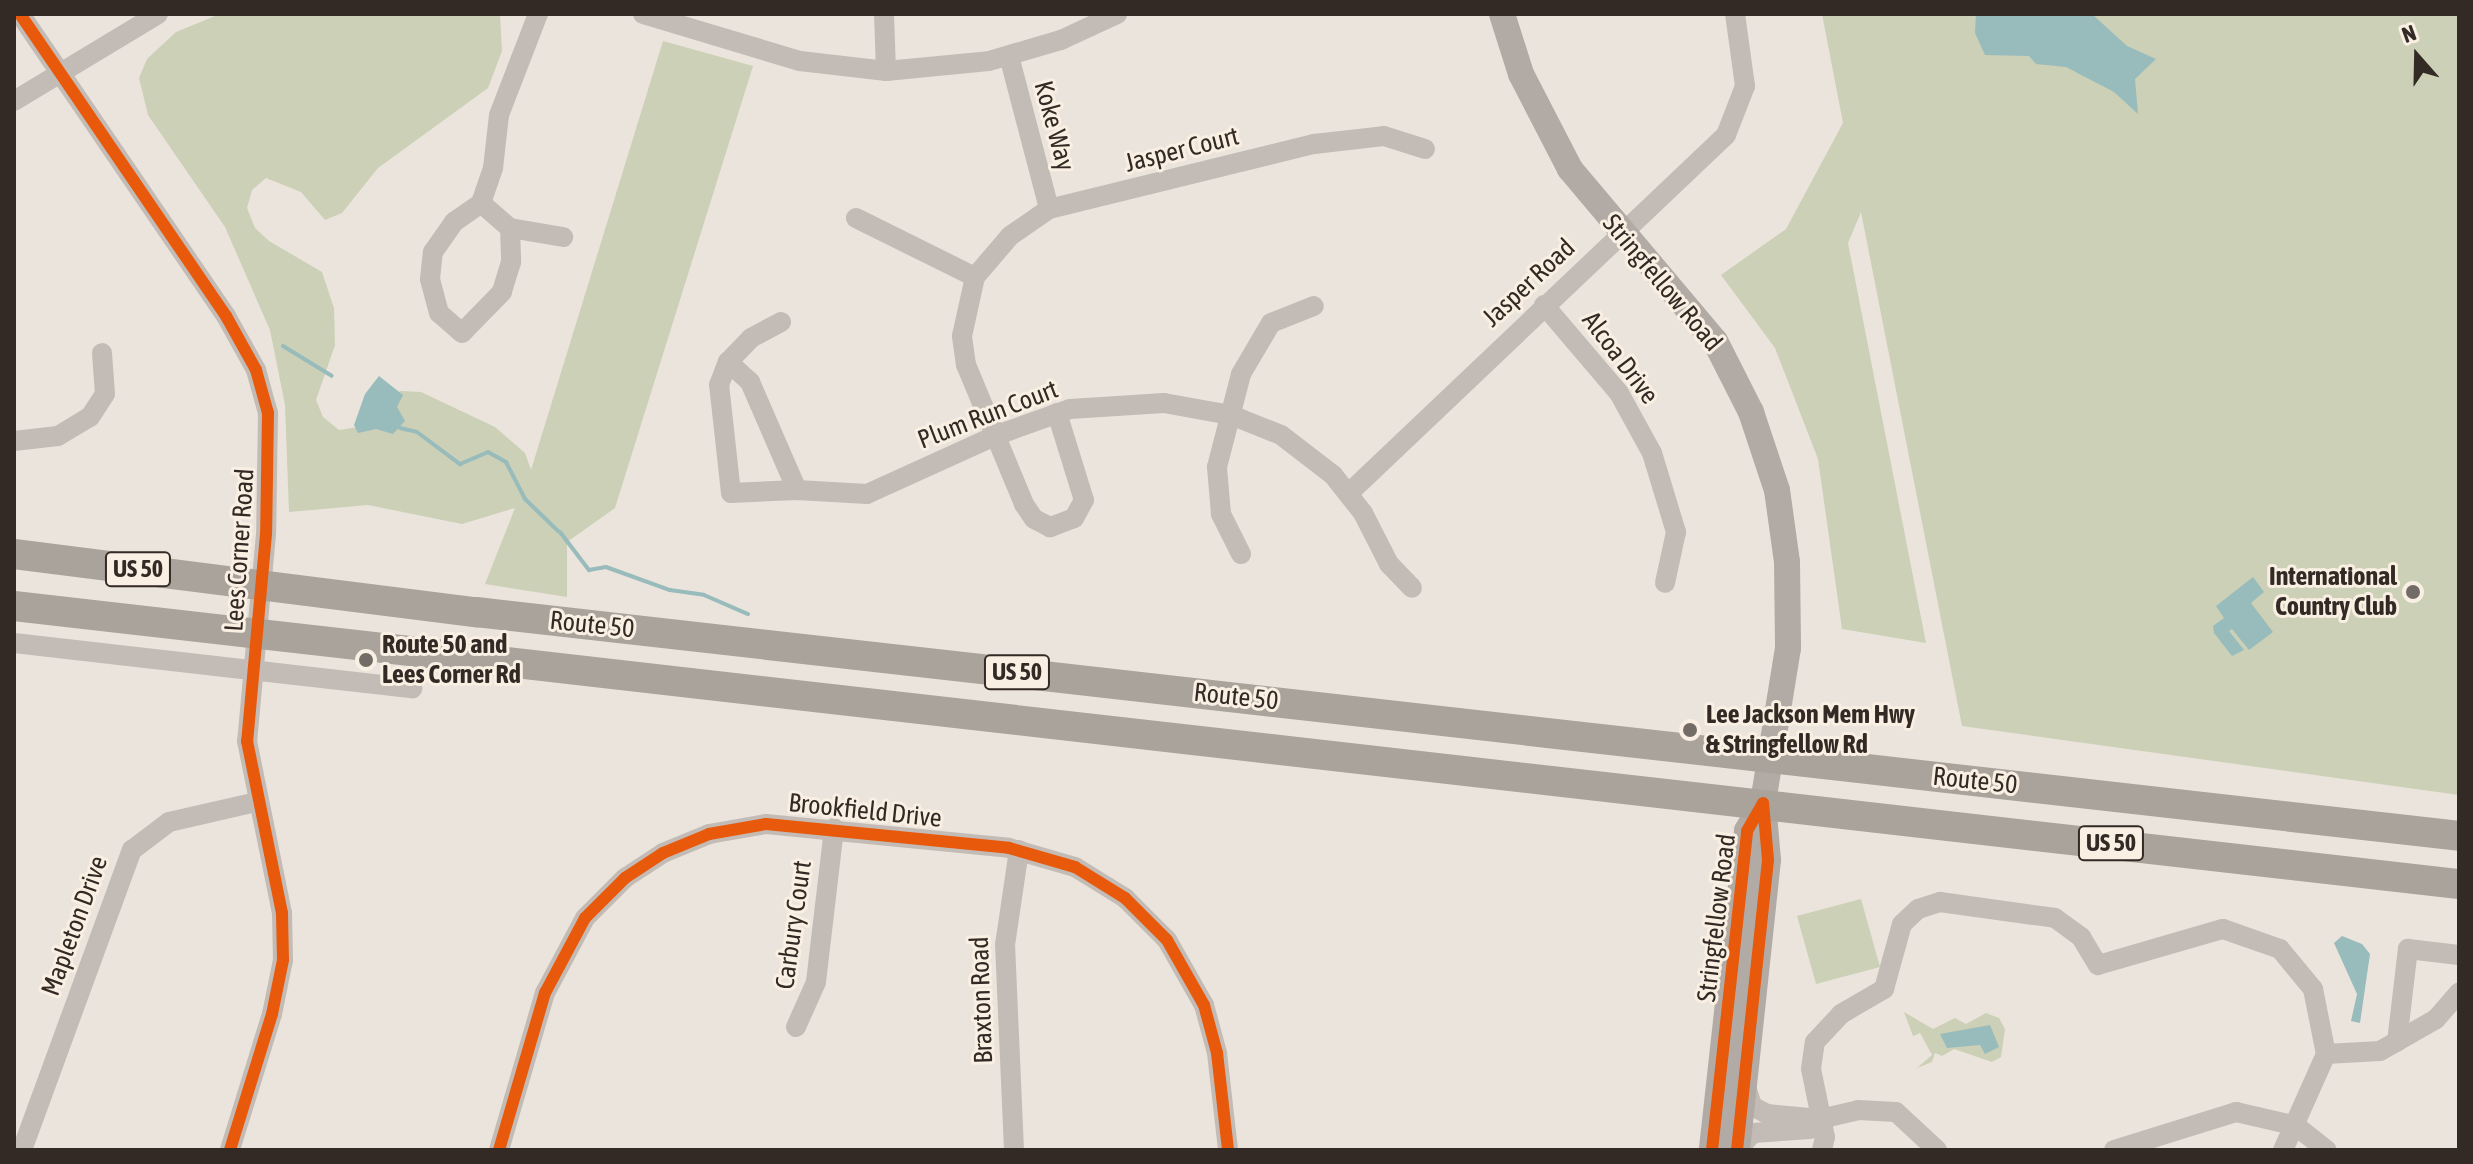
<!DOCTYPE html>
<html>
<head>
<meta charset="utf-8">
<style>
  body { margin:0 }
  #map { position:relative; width:2473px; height:1164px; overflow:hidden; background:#ebe4dc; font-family:"Asap Condensed",sans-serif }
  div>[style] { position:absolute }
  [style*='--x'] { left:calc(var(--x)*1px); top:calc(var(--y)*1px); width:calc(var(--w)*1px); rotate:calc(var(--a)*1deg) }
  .green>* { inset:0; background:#cbd0b6 }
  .water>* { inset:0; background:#98bbbc }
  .stream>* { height:4px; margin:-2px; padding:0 2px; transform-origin:2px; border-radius:2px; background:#98bbbc }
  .minor>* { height:20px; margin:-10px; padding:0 10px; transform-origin:10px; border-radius:10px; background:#c3bcb6 }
  .major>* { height:26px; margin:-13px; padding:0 13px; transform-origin:13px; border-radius:13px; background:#b2aba5 }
  .highway>* { height:30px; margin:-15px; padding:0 15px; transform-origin:15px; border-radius:15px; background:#a9a39c }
  .cycleway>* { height:12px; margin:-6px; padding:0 6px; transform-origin:6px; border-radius:6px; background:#e8590c }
  .dots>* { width:22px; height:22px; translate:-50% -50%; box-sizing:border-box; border:4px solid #f9efe2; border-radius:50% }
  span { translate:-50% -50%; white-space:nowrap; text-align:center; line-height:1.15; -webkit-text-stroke:6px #f9efe2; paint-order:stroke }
  .shield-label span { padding:2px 6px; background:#f9efe2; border:2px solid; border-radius:6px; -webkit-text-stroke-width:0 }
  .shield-label { font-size:24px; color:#332a25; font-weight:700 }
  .street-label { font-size:26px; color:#332a25 }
  .poi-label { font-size:26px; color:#332a25; font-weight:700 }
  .right { translate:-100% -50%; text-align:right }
  .left { translate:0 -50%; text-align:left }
  .frame { position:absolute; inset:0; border:16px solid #332a25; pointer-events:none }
  .north { position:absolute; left:2377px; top:16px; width:80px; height:80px; -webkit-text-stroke:6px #f9efe2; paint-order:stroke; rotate:340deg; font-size:22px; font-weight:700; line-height:32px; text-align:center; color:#332a25 }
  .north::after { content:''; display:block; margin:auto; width:28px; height:36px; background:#332a25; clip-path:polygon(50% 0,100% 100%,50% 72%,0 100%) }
</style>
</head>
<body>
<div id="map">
  <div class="green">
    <div style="clip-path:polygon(220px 14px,500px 14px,502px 51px,488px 88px,378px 168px,342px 213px,325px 220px,301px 192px,266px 178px,252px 190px,247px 208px,255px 228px,269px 241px,322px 272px,334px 308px,335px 345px,316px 400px,323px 417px,339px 430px,358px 427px,384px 398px,401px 391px,421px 392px,495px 427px,525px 453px,531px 470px,663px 41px,753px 66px,615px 508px,567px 542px,567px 597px,485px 584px,515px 508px,462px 524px,368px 505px,289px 512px,285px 405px,270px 330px,225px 227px,148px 115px,139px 78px,147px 59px,176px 32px)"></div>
    <div style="clip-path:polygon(1822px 14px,2459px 14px,2459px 795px,1962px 726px,1861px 212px,1848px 243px,1926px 643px,1842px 629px,1818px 459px,1775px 348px,1721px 275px,1786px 229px,1843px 123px)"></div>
    <div style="clip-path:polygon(1861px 899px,1880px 967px,1816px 984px,1797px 916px)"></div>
    <div style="clip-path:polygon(1904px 1012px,1933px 1029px,1955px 1018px,1966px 1024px,1986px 1013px,1999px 1018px,2005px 1029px,2001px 1057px,1992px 1062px,1954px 1049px,1942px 1056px,1935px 1053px,1932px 1062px,1917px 1068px,1932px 1055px,1920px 1033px,1913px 1036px)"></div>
  </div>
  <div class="water">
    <div style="clip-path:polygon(1976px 14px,2092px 14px,2127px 46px,2156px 59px,2135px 79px,2138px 114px,2114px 92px,2066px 67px,2036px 64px,2029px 56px,1985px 55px,1975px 33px)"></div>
    <div style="clip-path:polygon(379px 376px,403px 395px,397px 407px,405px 421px,393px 434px,376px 429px,358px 433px,354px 425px,365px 394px)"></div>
    <div style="clip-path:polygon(2253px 577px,2264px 592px,2251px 603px,2273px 632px,2249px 650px,2232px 629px,2229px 631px,2244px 650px,2232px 656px,2214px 633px,2213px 626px,2224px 618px,2216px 606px)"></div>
    <div style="clip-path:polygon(2342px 936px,2362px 944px,2370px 954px,2360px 1023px,2351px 1021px,2357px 994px,2334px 943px)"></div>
    <div style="clip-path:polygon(1990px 1025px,1999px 1047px,1985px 1054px,1980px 1045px,1947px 1048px,1940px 1034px)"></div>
  </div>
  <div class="stream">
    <div style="--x:283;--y:346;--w:57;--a:31.5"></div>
    <div style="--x:400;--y:428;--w:17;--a:13"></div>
    <div style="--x:417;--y:432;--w:54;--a:36.7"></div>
    <div style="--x:460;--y:464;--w:30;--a:-23"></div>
    <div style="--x:488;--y:452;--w:21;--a:29"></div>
    <div style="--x:506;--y:462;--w:42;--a:62.8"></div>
    <div style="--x:525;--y:499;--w:46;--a:44.1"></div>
    <div style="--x:560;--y:532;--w:48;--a:52.7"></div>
    <div style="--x:589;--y:570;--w:17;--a:-10"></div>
    <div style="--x:606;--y:567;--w:68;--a:19.8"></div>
    <div style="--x:670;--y:590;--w:34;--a:8"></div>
    <div style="--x:704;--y:595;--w:48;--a:23.4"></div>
  </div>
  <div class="minor">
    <div style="--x:20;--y:14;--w:366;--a:55.7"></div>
    <div style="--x:226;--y:316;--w:62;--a:60.9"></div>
    <div style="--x:256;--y:370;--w:45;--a:74.4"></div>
    <div style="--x:268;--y:413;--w:121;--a:90.9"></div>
    <div style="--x:266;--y:534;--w:208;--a:95.2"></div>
    <div style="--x:247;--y:741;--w:176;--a:78.5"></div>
    <div style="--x:282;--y:913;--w:47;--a:88.8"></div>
    <div style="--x:283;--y:960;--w:55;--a:101.5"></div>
    <div style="--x:272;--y:1014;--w:142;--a:107.2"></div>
    <div style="--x:643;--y:14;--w:164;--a:16.7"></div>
    <div style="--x:800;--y:61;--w:87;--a:6.6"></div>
    <div style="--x:886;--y:71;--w:103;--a:-5.5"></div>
    <div style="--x:989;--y:61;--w:75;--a:-16.3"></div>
    <div style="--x:1061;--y:40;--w:62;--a:-24.9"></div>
    <div style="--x:884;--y:14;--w:57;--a:88"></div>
    <div style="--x:1009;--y:56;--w:158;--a:75.3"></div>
    <div style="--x:14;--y:101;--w:168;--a:-31.1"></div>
    <div style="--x:481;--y:203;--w:38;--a:41"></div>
    <div style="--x:510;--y:228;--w:34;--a:88"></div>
    <div style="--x:511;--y:262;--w:31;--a:107"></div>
    <div style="--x:502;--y:292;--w:57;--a:134.3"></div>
    <div style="--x:462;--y:333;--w:30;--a:-139"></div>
    <div style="--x:439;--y:313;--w:35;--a:-105"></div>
    <div style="--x:430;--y:279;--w:27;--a:-84"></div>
    <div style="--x:433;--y:252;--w:37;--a:-55"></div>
    <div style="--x:454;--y:222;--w:33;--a:-35"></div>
    <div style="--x:481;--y:203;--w:37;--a:-71"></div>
    <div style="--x:493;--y:168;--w:53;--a:-83.5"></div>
    <div style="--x:499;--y:115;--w:108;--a:-68.9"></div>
    <div style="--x:856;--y:218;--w:133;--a:26.4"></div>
    <div style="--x:510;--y:228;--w:54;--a:9.6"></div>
    <div style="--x:1544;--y:305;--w:116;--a:49.6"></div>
    <div style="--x:1619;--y:393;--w:68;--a:61.2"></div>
    <div style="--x:1652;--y:453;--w:83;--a:73.1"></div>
    <div style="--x:1676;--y:532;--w:52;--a:102.2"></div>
    <div style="--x:728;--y:362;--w:33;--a:-46"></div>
    <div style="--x:751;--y:338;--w:34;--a:-28"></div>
    <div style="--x:1057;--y:413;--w:91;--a:72.8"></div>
    <div style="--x:1084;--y:500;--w:21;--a:119"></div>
    <div style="--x:1074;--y:518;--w:26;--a:159"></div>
    <div style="--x:1050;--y:527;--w:18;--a:-153"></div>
    <div style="--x:1034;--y:519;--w:18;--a:-124"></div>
    <div style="--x:1024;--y:504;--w:151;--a:-112.6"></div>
    <div style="--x:966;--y:365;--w:29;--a:-98"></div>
    <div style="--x:962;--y:336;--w:60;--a:-77.6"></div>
    <div style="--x:975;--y:277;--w:54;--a:-49.5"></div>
    <div style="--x:1010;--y:236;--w:47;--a:-34.7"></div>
    <div style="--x:1049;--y:209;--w:273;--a:-13.8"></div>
    <div style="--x:1314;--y:144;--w:70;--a:-6.5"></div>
    <div style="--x:1384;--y:136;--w:43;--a:17.6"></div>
    <div style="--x:14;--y:441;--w:44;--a:-6.5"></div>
    <div style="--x:58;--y:436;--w:37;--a:-31"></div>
    <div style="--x:90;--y:417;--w:27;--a:-57"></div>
    <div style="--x:105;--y:394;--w:41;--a:-94.2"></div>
    <div style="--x:797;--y:490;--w:66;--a:177.4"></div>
    <div style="--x:731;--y:493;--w:109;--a:-96.3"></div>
    <div style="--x:719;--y:385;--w:25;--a:-69"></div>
    <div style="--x:728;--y:362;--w:30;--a:42"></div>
    <div style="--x:750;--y:382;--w:118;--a:66.5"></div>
    <div style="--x:797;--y:490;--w:70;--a:3.3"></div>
    <div style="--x:867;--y:494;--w:143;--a:-24.4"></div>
    <div style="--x:997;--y:435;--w:77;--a:-19.6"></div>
    <div style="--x:1070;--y:409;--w:94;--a:-3.7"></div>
    <div style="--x:1164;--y:403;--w:68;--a:10.2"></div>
    <div style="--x:1231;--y:415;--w:54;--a:21.8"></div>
    <div style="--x:1281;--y:435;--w:66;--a:37.6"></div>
    <div style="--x:1333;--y:475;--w:48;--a:51.7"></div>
    <div style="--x:1363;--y:513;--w:57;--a:63"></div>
    <div style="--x:1389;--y:564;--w:33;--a:46"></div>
    <div style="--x:1349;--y:493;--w:520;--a:-43.52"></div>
    <div style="--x:1726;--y:135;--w:53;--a:-68.8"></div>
    <div style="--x:1745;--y:86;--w:73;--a:-97.9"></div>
    <div style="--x:1241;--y:554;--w:45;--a:-116.6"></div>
    <div style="--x:1221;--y:514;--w:47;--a:-94.9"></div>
    <div style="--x:1217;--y:467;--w:96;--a:-75.5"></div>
    <div style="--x:1241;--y:374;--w:59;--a:-59.5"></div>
    <div style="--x:1271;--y:323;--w:46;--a:-21.6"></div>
    <div style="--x:14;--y:643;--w:401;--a:6.5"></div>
    <div style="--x:796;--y:1027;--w:49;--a:-66"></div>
    <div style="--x:816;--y:982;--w:155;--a:-83.3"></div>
    <div style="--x:2397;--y:1042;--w:94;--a:-83.3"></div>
    <div style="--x:2408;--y:949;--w:51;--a:6.7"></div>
    <div style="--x:2326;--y:1054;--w:54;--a:-3.2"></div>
    <div style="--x:2380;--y:1051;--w:64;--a:-29.7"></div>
    <div style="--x:2436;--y:1019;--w:35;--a:-49"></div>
    <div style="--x:1745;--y:1084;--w:23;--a:72"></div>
    <div style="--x:1752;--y:1106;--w:17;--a:28"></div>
    <div style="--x:1767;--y:1114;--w:53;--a:5.4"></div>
    <div style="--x:1820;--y:1119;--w:39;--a:-13"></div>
    <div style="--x:1858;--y:1110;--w:38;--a:3"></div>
    <div style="--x:1896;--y:1112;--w:56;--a:42.8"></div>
    <div style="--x:22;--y:1150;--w:320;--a:-69.9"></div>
    <div style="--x:132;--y:850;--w:46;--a:-37.1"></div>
    <div style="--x:169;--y:822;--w:89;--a:-12.9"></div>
    <div style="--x:499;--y:1150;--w:164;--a:-73.7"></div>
    <div style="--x:545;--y:993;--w:85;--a:-61.9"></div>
    <div style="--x:585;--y:918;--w:57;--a:-45"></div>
    <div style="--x:625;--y:878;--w:45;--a:-33.3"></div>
    <div style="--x:663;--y:853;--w:50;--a:-22.4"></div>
    <div style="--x:709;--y:834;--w:58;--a:-10"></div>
    <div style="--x:766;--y:824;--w:244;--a:5.6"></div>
    <div style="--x:1009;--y:848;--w:69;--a:16.1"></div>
    <div style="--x:1075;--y:867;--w:59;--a:31.8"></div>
    <div style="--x:1125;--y:898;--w:59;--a:45"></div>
    <div style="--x:1167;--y:940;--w:75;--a:60.4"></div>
    <div style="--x:1204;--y:1005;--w:50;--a:74.8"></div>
    <div style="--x:1217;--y:1053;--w:98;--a:83.5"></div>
    <div style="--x:1014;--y:1150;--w:205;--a:-92.5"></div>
    <div style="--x:1005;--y:945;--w:96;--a:-81.6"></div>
    <div style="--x:1737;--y:1150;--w:23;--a:-47"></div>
    <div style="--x:1753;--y:1133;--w:57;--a:-4"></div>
    <div style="--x:1810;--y:1129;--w:14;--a:-45"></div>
    <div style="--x:1822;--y:1150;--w:13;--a:-77"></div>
    <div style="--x:1825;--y:1137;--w:69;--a:-101.6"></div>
    <div style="--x:1811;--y:1069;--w:27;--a:-82"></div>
    <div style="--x:1815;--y:1042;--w:38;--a:-47"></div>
    <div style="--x:1841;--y:1014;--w:50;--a:-30.2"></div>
    <div style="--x:1884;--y:989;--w:67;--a:-74.5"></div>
    <div style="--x:1902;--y:924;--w:22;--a:-43"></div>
    <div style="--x:1918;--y:909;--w:23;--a:-18"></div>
    <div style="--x:1940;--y:902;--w:116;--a:7.9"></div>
    <div style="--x:2055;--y:918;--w:32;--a:36"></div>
    <div style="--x:2081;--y:937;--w:33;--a:59"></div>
    <div style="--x:2098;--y:965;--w:130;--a:-16.1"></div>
    <div style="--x:2223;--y:929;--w:60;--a:19.3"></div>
    <div style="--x:2280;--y:949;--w:52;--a:50.5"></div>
    <div style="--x:2313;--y:989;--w:66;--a:78.7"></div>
    <div style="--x:2326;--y:1054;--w:105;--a:114.1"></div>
    <div style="--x:2114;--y:1150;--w:128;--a:-17.3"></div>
    <div style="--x:2236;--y:1112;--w:62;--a:13.1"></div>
    <div style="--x:2296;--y:1126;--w:39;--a:38"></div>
  </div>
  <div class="major">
    <div style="--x:1502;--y:14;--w:63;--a:72.4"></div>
    <div style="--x:1521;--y:74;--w:107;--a:62.7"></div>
    <div style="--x:1570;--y:169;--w:225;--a:49.9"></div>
    <div style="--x:1715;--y:341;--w:80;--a:63.1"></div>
    <div style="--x:1751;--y:412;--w:82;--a:71.6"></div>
    <div style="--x:1777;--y:490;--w:73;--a:82.1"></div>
    <div style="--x:1787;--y:562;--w:86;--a:89.3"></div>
    <div style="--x:1788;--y:648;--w:157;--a:99.2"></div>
    <div style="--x:1763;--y:803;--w:32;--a:120"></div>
    <div style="--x:1747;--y:831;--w:321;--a:96.3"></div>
    <div style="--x:1737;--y:1150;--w:292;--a:-83.9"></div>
    <div style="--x:1768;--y:860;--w:57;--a:-95"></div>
  </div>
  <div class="highway">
    <div style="--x:14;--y:554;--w:466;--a:7.2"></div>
    <div style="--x:476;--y:612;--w:1996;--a:6.44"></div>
    <div style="--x:14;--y:606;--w:2461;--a:6.49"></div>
  </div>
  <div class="cycleway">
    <div style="--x:20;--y:14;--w:366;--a:55.7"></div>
    <div style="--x:226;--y:316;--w:62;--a:60.9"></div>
    <div style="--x:256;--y:370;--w:45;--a:74.4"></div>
    <div style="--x:268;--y:413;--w:121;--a:90.9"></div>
    <div style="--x:266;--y:534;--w:208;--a:95.2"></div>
    <div style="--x:247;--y:741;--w:176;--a:78.5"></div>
    <div style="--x:282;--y:913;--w:47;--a:88.8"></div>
    <div style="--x:283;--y:960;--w:55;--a:101.5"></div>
    <div style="--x:272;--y:1014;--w:142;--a:107.2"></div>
    <div style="--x:499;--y:1150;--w:164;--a:-73.7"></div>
    <div style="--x:545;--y:993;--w:85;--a:-61.9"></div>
    <div style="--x:585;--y:918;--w:57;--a:-45"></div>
    <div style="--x:625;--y:878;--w:45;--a:-33.3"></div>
    <div style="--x:663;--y:853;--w:50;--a:-22.4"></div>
    <div style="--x:709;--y:834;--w:58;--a:-10"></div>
    <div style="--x:766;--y:824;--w:244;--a:5.6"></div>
    <div style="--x:1009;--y:848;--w:69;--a:16.1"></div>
    <div style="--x:1075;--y:867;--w:59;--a:31.8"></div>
    <div style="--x:1125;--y:898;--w:59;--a:45"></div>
    <div style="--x:1167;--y:940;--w:75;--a:60.4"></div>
    <div style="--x:1204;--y:1005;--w:50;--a:74.8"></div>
    <div style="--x:1217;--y:1053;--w:98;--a:83.5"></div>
    <div style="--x:1712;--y:1150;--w:321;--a:-83.7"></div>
    <div style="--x:1747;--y:831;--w:32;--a:-60"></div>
    <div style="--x:1737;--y:1150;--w:292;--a:-83.9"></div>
    <div style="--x:1768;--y:860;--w:57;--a:-95"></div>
  </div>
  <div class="dots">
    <div style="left:2413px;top:592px;background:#736b65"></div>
    <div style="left:366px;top:660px;background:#736b65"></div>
    <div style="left:1690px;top:730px;background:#736b65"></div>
  </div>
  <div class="shield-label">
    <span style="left:138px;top:569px">US 50</span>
    <span style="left:1017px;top:672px">US 50</span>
    <span style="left:2111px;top:843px">US 50</span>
  </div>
  <div class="street-label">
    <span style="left:1054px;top:126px;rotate:75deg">Koke Way</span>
    <span style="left:1182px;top:150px;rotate:-14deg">Jasper Court</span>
    <span style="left:1529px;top:283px;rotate:-43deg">Jasper Road</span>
    <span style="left:1662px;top:283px;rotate:50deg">Stringfellow Road</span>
    <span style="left:1620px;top:358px;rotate:53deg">Alcoa Drive</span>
    <span style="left:988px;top:415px;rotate:-21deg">Plum Run Court</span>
    <span style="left:240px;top:550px;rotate:-86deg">Lees Corner Road</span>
    <span style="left:592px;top:625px;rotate:6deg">Route 50</span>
    <span style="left:1236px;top:697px;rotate:6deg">Route 50</span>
    <span style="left:1975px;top:781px;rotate:6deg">Route 50</span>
    <span style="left:865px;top:811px;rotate:6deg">Brookfield Drive</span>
    <span style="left:1717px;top:918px;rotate:-83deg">Stringfellow Road</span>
    <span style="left:794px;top:925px;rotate:-82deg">Carbury Court</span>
    <span style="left:75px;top:926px;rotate:-70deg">Mapleton Drive</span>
    <span style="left:982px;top:1000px;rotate:-92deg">Braxton Road</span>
  </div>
  <div class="poi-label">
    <span class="right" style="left:2397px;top:592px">International<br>Country Club</span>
    <span class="left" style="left:382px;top:660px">Route 50 and<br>Lees Corner Rd</span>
    <span class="left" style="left:1706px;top:730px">Lee Jackson Mem Hwy<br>&amp; Stringfellow Rd</span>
  </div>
  <div class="frame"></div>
  <div class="north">N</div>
</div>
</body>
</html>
